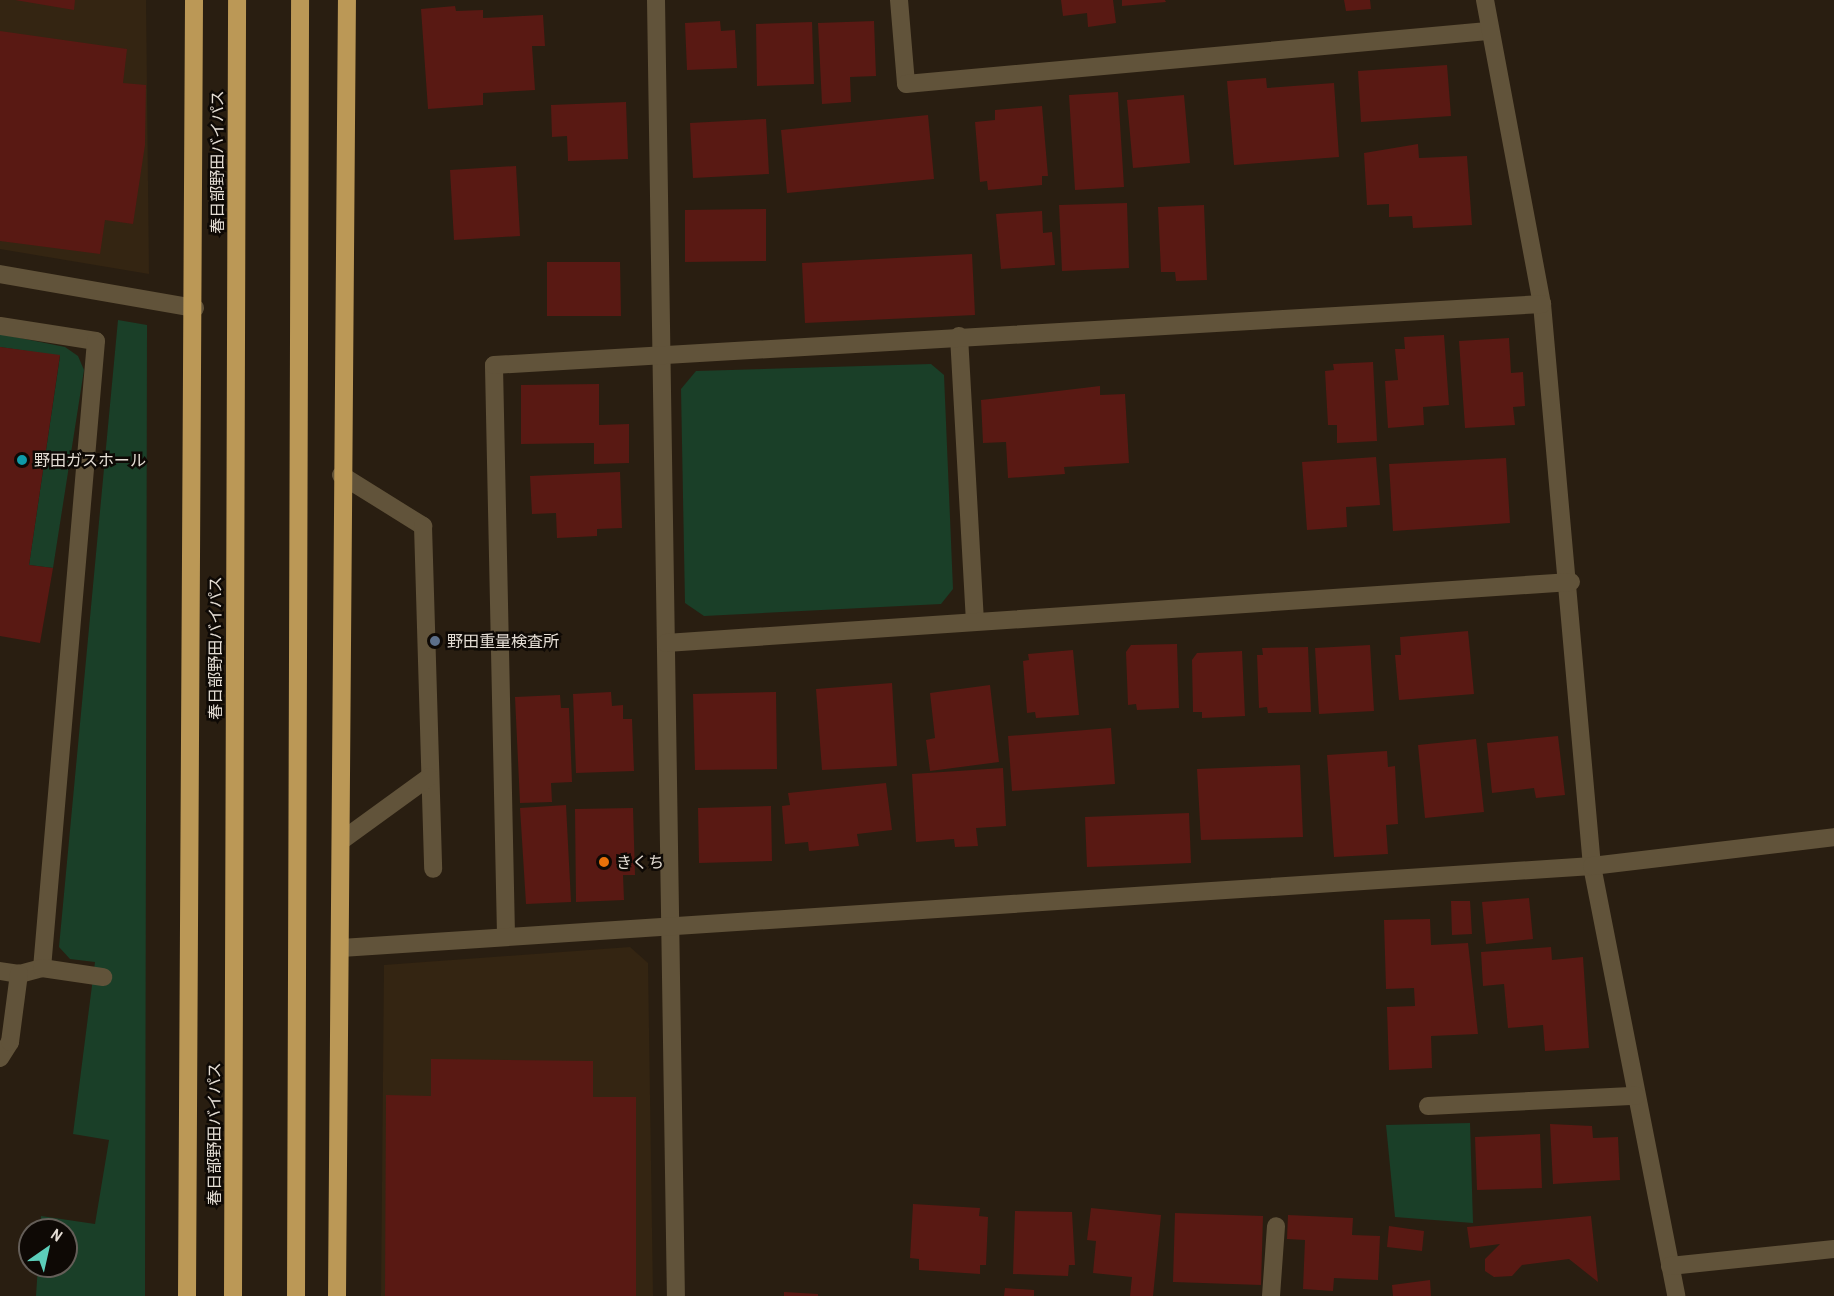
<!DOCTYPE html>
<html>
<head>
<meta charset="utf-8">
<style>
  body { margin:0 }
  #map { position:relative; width:1834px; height:1296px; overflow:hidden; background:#291e11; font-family:"Archivo Narrow","Noto Sans JP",sans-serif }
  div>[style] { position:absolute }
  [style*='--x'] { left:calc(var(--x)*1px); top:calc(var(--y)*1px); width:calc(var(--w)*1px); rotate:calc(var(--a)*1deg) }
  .built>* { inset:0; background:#342512 }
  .green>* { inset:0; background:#1a3f28 }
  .building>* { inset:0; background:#591913 }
  .lane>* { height:18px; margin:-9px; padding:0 9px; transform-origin:9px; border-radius:9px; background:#61533a }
  .street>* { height:18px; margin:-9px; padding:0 9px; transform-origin:9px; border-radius:9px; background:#61533a }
  .highway>* { height:18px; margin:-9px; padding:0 9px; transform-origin:9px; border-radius:9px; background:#bb9856 }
  .dots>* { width:16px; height:16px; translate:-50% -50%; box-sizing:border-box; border:3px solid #0e0905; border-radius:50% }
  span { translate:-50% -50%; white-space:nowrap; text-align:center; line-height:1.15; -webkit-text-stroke:5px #0e0905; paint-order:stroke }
  .street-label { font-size:16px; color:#e5ded5 }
  .poi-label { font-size:16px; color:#e5ded5 }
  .left { translate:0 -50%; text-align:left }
  .north { position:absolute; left:18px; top:1218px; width:60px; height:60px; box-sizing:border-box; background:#0e0905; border:2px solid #645e58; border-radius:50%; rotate:34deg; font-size:16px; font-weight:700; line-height:24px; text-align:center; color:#e5ded5 }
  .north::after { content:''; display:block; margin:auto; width:21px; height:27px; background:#5cceba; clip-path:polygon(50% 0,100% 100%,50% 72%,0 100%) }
</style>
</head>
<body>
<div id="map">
  <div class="built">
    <div style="clip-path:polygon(0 0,146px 0,149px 274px,0 249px)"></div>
    <div style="clip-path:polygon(630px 947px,648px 963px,653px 1296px,381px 1296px,384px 965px)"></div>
  </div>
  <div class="green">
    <div style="clip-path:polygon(118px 320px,147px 325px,145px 1296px,36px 1296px,38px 1266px,66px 1266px,66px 1230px,40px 1230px,41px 1216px,95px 1224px,109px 1140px,73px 1134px,95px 962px,70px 959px,59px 947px)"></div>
    <div style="clip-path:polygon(0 334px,65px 347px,78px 356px,84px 370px,53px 568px,29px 565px,60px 356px,0 347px)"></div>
    <div style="clip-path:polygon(931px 364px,944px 375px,953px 589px,941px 604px,704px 616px,685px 603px,681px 389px,696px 371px)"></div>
    <div style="clip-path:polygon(1470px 1123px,1473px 1223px,1395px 1217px,1386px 1125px)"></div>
  </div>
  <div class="building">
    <div style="clip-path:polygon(15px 0,75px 0,74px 10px)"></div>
    <div style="clip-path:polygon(1061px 0,1113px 0,1116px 23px,1088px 27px,1087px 13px,1063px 16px)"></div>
    <div style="clip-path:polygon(1122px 0,1165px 0,1166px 2px,1122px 6px)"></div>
    <div style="clip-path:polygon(1344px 0,1370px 0,1371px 9px,1346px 11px)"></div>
    <div style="clip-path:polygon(455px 6px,456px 11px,483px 10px,483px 18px,543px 15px,545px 46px,532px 46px,535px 90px,483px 93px,483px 105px,428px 109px,421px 9px)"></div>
    <div style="clip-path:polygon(720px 21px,721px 31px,735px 30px,737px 68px,687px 70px,685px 23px)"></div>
    <div style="clip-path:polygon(874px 21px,876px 76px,850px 77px,851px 102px,822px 104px,818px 23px)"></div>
    <div style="clip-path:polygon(812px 22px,814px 84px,757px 86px,756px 24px)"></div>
    <div style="clip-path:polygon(0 31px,127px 49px,123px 83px,146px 85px,145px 145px,133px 224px,105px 220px,100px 254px,0 241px)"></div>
    <div style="clip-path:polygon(1447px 65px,1451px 116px,1361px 122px,1358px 71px)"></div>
    <div style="clip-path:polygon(1266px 78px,1267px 88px,1334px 83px,1339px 157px,1234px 165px,1227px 81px)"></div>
    <div style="clip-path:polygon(1118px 92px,1124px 187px,1075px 190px,1069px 95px)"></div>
    <div style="clip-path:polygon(1184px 95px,1190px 163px,1133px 168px,1127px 100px)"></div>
    <div style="clip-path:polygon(626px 102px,628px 159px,568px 161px,567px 136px,552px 137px,551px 105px)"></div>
    <div style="clip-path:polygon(1042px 106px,1048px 176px,1042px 176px,1042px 185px,988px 190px,987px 181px,980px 182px,975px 122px,995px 120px,995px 110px)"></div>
    <div style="clip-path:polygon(928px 115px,934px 179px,787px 193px,781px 130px)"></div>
    <div style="clip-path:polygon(766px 119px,769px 174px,693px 178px,690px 123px)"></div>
    <div style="clip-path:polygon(1418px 144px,1419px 158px,1467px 156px,1472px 225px,1413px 228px,1412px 216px,1389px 217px,1389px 204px,1367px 205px,1364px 153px)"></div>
    <div style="clip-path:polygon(516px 166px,520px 236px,454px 240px,450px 170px)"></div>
    <div style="clip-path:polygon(1127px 203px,1129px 268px,1062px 271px,1059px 205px)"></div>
    <div style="clip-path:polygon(1204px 205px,1207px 280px,1176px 281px,1175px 272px,1161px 272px,1158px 207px)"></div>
    <div style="clip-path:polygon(766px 209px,766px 261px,685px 262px,685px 210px)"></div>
    <div style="clip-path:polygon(1042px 211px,1043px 233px,1052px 232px,1055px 265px,1001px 269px,996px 214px)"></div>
    <div style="clip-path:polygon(972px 254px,975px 315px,805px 323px,802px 263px)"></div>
    <div style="clip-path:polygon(547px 262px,620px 262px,621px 316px,547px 316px)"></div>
    <div style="clip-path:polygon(1444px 335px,1449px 405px,1423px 407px,1424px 425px,1388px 428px,1385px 381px,1398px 380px,1395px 349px,1405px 349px,1404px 337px)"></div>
    <div style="clip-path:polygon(1509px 338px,1511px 373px,1523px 372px,1525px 406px,1513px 407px,1515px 425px,1465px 428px,1459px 341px)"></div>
    <div style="clip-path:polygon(0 347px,60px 355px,29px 565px,53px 568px,40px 643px,0 636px)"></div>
    <div style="clip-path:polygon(1373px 362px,1377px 441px,1337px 443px,1337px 425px,1328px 425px,1325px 371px,1334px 370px,1333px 364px)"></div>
    <div style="clip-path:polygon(599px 384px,599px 425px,629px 424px,629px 463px,594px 464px,594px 443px,521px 444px,521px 385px)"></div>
    <div style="clip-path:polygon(1100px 386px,1100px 395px,1125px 394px,1129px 463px,1064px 467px,1065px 474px,1008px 478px,1006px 442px,983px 443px,981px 400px)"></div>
    <div style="clip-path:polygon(1376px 457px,1380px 505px,1346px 507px,1347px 527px,1307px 530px,1302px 462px)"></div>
    <div style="clip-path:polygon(1506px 458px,1510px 523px,1393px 531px,1389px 464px)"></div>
    <div style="clip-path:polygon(620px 472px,622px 528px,597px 529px,597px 536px,557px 538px,556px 513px,532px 514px,530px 476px)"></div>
    <div style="clip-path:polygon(1468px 631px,1474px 694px,1399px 700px,1395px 655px,1401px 655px,1400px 637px)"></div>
    <div style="clip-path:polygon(1177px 644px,1179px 708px,1137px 710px,1136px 704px,1128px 705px,1126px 652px,1131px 645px)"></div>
    <div style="clip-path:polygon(1370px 645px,1374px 711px,1319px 714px,1315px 648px)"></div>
    <div style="clip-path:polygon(1308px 647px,1311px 712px,1268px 713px,1267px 707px,1259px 708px,1257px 655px,1263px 655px,1262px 648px)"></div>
    <div style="clip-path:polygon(1073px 650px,1079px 715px,1036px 718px,1035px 712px,1027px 713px,1023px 661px,1029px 660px,1028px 654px)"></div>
    <div style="clip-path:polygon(1242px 651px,1245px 716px,1202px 718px,1202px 712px,1193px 712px,1192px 660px,1197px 653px)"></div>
    <div style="clip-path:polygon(892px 683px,897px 766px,822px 770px,816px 689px)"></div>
    <div style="clip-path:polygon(990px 685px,999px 762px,930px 771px,926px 740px,935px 738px,930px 693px)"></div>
    <div style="clip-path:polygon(611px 692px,612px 706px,623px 705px,623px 719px,632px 719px,634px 771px,576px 773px,573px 694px)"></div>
    <div style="clip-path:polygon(776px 692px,777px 769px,695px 770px,693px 694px)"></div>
    <div style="clip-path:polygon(560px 695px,561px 708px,569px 708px,572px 782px,551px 783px,552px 802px,520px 803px,515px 697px)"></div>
    <div style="clip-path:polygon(1111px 728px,1115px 784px,1012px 791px,1008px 736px)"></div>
    <div style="clip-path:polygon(1558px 736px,1565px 795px,1536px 798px,1534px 788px,1492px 793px,1487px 743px)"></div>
    <div style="clip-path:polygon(1476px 739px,1484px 812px,1425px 818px,1418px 745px)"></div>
    <div style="clip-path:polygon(1387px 751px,1388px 767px,1395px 766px,1398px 824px,1386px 825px,1388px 854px,1334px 857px,1327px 755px)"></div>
    <div style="clip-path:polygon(1300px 765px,1303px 837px,1201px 840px,1197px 769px)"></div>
    <div style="clip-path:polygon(1003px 768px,1006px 826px,976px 828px,978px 846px,955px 847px,954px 839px,916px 842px,912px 774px)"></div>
    <div style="clip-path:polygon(886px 783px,892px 830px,857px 834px,859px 846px,809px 851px,808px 842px,785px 844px,782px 806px,790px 805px,788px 793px)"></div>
    <div style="clip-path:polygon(566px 805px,571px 902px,526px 904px,520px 808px)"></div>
    <div style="clip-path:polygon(771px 806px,772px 861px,699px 863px,698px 808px)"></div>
    <div style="clip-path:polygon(633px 808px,635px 875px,623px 875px,624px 900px,576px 902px,575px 809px)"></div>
    <div style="clip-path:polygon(1189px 813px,1191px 863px,1087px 867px,1085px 817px)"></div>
    <div style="clip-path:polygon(1529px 898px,1533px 939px,1486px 944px,1482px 902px)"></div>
    <div style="clip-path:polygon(1451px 901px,1470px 901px,1472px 934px,1452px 935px)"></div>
    <div style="clip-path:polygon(1430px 919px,1431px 945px,1468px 943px,1478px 1034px,1431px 1036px,1432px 1068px,1389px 1070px,1387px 1007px,1415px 1006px,1414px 988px,1386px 989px,1384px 920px)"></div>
    <div style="clip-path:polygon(1551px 947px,1552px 960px,1583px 957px,1589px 1048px,1545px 1051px,1543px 1025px,1508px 1028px,1504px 984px,1483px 986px,1481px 952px)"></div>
    <div style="clip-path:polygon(431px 1059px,593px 1061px,593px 1097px,636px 1097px,636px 1296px,385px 1296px,386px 1095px,431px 1096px)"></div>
    <div style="clip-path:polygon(1550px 1124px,1592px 1126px,1593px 1138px,1618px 1137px,1620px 1180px,1553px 1184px)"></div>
    <div style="clip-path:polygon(1540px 1134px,1542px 1188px,1477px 1190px,1475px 1137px)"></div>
    <div style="clip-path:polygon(913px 1204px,980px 1208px,979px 1216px,988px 1217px,986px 1265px,980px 1265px,980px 1274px,919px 1270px,919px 1259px,910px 1258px)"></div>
    <div style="clip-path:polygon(1091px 1208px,1161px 1215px,1153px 1296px,1130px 1296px,1132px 1277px,1093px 1273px,1096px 1241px,1087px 1240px)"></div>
    <div style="clip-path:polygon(1015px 1211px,1072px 1212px,1075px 1265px,1069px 1265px,1068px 1276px,1013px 1274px)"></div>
    <div style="clip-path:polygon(1175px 1213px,1263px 1216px,1261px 1285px,1173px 1282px)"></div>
    <div style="clip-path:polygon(1288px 1215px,1353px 1218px,1352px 1235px,1380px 1236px,1378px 1280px,1334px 1278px,1333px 1291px,1303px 1289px,1305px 1240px,1287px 1239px)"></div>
    <div style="clip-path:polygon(1591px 1216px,1598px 1282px,1569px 1259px,1522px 1265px,1512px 1276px,1494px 1277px,1485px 1271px,1485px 1259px,1500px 1244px,1470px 1248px,1467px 1227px)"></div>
    <div style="clip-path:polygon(1389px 1226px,1424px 1231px,1422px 1251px,1387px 1247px)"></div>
    <div style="clip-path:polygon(1430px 1280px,1431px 1296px,1393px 1296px,1392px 1285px)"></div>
    <div style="clip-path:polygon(1005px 1288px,1034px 1290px,1034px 1296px,1004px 1296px)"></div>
    <div style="clip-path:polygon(784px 1292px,818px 1294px,818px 1296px,784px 1296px)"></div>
  </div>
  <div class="lane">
    <div style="--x:0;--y:326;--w:97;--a:8.9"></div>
    <div style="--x:96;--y:341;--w:629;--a:94.92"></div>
    <div style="--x:42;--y:968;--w:24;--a:165"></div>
    <div style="--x:19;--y:974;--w:19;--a:-171"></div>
    <div style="--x:341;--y:475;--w:97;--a:31.9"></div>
    <div style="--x:423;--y:526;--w:343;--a:88.3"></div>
    <div style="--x:341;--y:841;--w:109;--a:-36"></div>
    <div style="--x:42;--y:968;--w:62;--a:8.4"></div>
    <div style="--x:0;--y:1058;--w:19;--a:-58"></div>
    <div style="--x:10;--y:1042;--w:69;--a:-82.5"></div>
    <div style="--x:1271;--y:1296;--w:70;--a:-85.9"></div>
  </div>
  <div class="street">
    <div style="--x:656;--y:0;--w:1296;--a:89.12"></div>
    <div style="--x:899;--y:0;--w:84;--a:85.2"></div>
    <div style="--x:906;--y:84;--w:584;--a:-5.2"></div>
    <div style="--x:1485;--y:0;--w:309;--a:79.4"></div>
    <div style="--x:1542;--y:304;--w:564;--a:84.92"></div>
    <div style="--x:1592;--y:866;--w:438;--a:78.9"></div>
    <div style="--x:0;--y:274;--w:198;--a:9.9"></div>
    <div style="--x:959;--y:336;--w:285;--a:86.8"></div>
    <div style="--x:666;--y:643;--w:907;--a:-3.86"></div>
    <div style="--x:506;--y:935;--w:570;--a:-91.21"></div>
    <div style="--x:494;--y:365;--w:1050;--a:-3.33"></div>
    <div style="--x:341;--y:948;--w:1254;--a:-3.75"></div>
    <div style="--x:1592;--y:866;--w:244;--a:-6.8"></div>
    <div style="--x:1428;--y:1106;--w:208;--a:-2.8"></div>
    <div style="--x:1670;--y:1266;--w:165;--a:-5.9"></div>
  </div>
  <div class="highway">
    <div style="--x:187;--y:1296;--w:1296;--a:-89.69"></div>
    <div style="--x:233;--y:1296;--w:1296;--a:-89.82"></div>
    <div style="--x:296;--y:1296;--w:1296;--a:-89.82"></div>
    <div style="--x:337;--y:1296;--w:1296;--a:-89.56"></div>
  </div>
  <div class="dots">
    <div style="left:22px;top:460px;background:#0f9aa8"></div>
    <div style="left:435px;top:641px;background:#5c6f8a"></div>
    <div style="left:604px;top:862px;background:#e8710a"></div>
  </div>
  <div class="street-label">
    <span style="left:217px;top:162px;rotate:-90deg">春日部野田バイパス</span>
    <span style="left:215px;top:648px;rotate:-90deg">春日部野田バイパス</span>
    <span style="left:214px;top:1134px;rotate:-90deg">春日部野田バイパス</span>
  </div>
  <div class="poi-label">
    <span class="left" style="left:34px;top:460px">野田ガスホール</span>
    <span class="left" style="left:447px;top:641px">野田重量検査所</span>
    <span class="left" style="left:616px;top:862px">きくち</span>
  </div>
  <div class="north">N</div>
</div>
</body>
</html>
